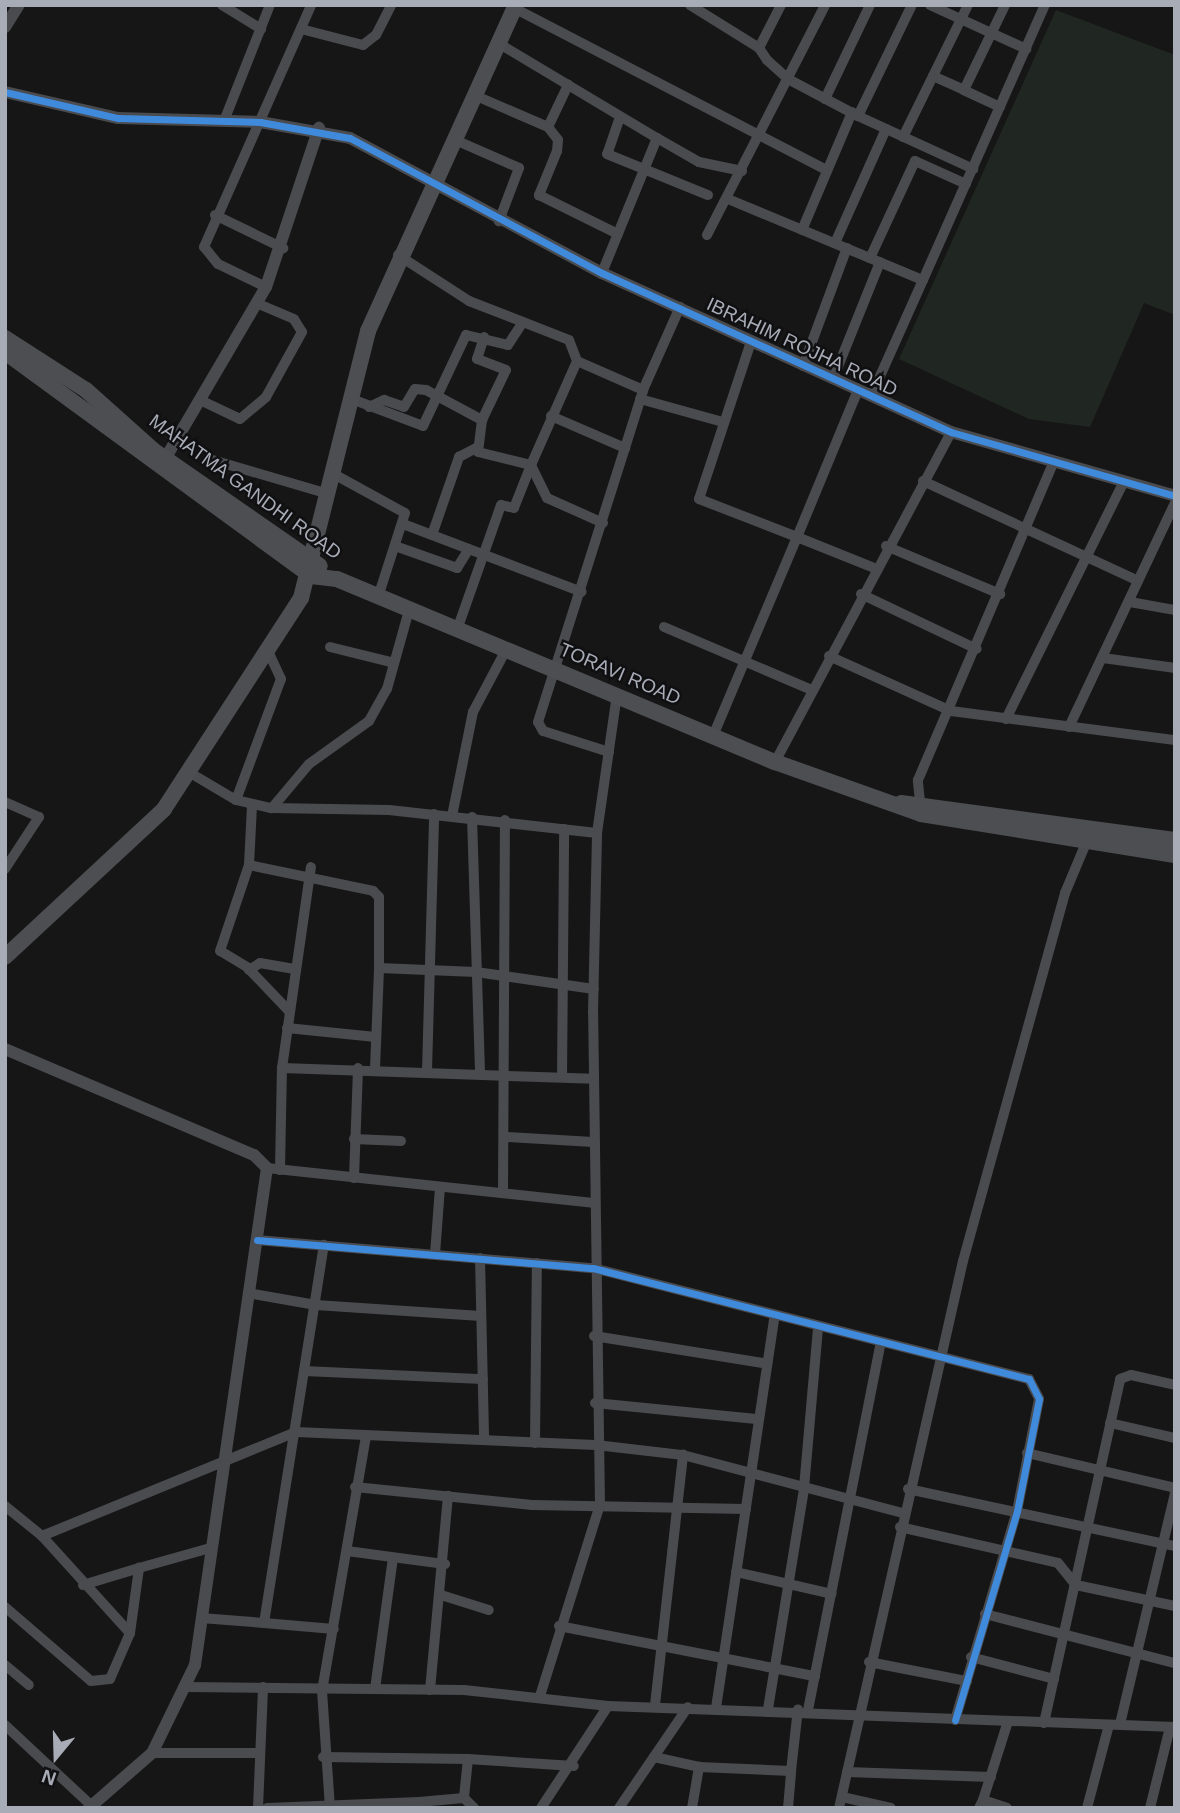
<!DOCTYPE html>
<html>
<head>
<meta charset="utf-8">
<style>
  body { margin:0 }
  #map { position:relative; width:1180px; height:1813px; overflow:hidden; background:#161616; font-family:Helvetica,sans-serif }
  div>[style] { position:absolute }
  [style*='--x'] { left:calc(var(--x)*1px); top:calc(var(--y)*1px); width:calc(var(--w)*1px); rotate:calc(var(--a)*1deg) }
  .green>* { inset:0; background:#202621 }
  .minor>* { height:10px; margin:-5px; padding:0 5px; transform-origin:5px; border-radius:5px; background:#4a4b4f }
  .tertiary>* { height:12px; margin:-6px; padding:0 6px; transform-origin:6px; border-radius:6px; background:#4a4b4f }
  .primary>* { height:16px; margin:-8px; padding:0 8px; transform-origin:8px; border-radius:8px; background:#4d4e51 }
  .cycleway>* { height:7px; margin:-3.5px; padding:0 3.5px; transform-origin:3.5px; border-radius:3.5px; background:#408adc }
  span { translate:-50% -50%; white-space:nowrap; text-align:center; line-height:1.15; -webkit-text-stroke:5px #101012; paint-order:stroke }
  .street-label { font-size:19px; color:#a8acb6 }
  .frame { position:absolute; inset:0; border:7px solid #a8acb6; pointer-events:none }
  .north { position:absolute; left:21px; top:1722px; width:70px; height:70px; -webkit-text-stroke:5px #101012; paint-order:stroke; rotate:199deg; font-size:19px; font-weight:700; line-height:28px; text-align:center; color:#a8acb6 }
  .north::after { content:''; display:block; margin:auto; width:24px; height:32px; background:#a8acb6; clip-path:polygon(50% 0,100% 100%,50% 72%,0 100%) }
</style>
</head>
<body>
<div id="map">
  <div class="green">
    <div style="clip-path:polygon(1056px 10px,1175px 55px,1175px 315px,1144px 303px,1090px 427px,1029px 419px,899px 359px)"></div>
  </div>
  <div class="minor">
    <div style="--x:222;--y:5;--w:46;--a:31.6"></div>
    <div style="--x:690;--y:5;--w:81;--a:31.9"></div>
    <div style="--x:781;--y:5;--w:48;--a:117.1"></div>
    <div style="--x:759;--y:48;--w:14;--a:56"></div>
    <div style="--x:767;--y:60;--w:28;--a:42"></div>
    <div style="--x:788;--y:79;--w:79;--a:27.9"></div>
    <div style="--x:858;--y:116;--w:123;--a:-64.1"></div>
    <div style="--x:930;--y:5;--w:106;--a:24.6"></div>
    <div style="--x:514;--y:8;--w:352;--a:27.4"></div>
    <div style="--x:301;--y:29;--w:64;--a:14.5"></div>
    <div style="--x:363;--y:45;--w:16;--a:-38"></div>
    <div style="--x:376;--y:35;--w:34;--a:-63"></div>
    <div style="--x:498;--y:43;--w:185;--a:30.9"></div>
    <div style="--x:657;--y:138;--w:146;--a:112.2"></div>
    <div style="--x:933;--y:76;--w:34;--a:24"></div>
    <div style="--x:474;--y:95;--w:81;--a:23.4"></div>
    <div style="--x:548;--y:127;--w:47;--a:-64.5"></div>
    <div style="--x:825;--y:99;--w:104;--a:-64.4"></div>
    <div style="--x:1000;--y:107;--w:40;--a:-155"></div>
    <div style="--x:964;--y:90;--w:94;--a:-64.2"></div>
    <div style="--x:858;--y:116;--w:127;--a:24.7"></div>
    <div style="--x:620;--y:117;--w:39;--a:109"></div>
    <div style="--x:607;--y:154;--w:109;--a:22.1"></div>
    <div style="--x:224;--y:121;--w:125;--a:-68.4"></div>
    <div style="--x:548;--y:127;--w:16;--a:52"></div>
    <div style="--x:558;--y:140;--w:11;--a:95"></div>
    <div style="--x:557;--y:151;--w:48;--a:112.2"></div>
    <div style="--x:539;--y:195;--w:88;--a:26.3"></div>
    <div style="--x:903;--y:137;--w:147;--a:-63.8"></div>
    <div style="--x:657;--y:138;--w:48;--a:29.7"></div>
    <div style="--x:699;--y:162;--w:44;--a:11.8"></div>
    <div style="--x:453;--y:139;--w:72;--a:23.7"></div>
    <div style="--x:519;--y:168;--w:57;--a:110.7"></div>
    <div style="--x:728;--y:199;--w:211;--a:22.6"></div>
    <div style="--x:923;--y:280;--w:127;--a:114.1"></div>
    <div style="--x:215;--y:215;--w:76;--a:25.9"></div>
    <div style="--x:802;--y:230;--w:128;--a:-67"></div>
    <div style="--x:707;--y:235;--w:259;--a:-62.8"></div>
    <div style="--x:835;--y:243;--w:125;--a:-65.9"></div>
    <div style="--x:398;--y:255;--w:85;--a:32.9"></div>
    <div style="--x:469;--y:301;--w:107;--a:21.3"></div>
    <div style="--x:569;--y:340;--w:22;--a:69"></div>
    <div style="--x:870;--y:258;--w:107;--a:-65.1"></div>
    <div style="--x:915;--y:161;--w:56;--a:24.3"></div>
    <div style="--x:923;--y:280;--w:301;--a:-66.1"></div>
    <div style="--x:266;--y:287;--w:53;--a:-154.4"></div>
    <div style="--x:218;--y:264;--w:22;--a:-129"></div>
    <div style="--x:204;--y:247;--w:265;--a:-66.1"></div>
    <div style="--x:803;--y:366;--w:126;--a:-69.6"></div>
    <div style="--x:833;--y:379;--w:126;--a:-68.1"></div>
    <div style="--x:858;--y:390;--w:159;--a:112.5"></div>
    <div style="--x:797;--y:537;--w:83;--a:21.9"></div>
    <div style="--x:349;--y:398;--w:79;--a:20.7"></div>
    <div style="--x:423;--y:426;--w:101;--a:-64.7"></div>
    <div style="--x:466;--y:335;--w:43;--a:13.4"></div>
    <div style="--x:508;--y:345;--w:27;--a:-57"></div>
    <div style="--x:640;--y:399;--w:86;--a:15.5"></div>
    <div style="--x:200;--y:400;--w:44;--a:25.4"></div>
    <div style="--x:240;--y:419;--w:34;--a:-40"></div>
    <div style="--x:266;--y:397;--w:74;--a:-61"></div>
    <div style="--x:302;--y:332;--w:15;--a:-122"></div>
    <div style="--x:294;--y:319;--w:39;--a:-157"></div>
    <div style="--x:369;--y:407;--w:17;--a:-25"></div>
    <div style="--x:384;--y:400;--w:21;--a:19"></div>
    <div style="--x:404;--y:407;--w:21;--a:-59"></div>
    <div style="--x:415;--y:389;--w:11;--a:5"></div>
    <div style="--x:426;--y:390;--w:64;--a:28.2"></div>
    <div style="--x:482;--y:420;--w:32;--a:97"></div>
    <div style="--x:478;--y:452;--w:55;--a:13.8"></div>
    <div style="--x:531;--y:465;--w:46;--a:111.6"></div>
    <div style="--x:514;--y:508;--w:13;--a:-167"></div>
    <div style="--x:501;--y:505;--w:133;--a:109.4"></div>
    <div style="--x:551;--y:416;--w:81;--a:23.4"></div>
    <div style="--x:482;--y:420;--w:55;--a:-64.4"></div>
    <div style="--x:506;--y:370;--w:31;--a:-159"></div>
    <div style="--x:477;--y:359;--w:23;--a:-72"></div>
    <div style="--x:209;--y:459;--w:121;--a:16.3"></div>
    <div style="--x:330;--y:472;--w:85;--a:28.7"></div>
    <div style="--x:405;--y:513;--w:88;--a:107.8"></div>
    <div style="--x:923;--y:481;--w:237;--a:24.9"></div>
    <div style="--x:603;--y:523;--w:61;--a:-155.9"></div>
    <div style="--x:547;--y:498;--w:37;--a:-116"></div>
    <div style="--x:531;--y:465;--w:114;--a:-66.1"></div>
    <div style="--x:577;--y:361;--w:72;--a:23.7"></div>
    <div style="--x:403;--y:524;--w:191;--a:20.8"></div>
    <div style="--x:432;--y:535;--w:83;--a:-70.9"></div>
    <div style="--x:459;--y:457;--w:19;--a:-28"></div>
    <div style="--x:395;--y:546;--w:66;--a:19.5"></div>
    <div style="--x:457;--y:568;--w:22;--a:-58"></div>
    <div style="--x:886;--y:546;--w:124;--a:22.8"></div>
    <div style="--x:861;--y:594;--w:128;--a:25.4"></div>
    <div style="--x:1130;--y:602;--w:46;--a:10.1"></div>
    <div style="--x:664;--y:627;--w:161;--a:23.1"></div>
    <div style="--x:330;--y:647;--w:63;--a:13.8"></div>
    <div style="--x:829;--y:656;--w:134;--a:24.3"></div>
    <div style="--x:951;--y:711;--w:226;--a:7.4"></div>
    <div style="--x:1103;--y:658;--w:73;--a:7.9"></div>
    <div style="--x:1006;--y:719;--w:261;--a:-63.6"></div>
    <div style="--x:1069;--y:727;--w:248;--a:-64.7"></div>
    <div style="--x:713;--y:736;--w:216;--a:-67.1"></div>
    <div style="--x:797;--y:537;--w:105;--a:-158.8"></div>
    <div style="--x:699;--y:499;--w:165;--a:-71.7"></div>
    <div style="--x:609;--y:752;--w:69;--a:-162.3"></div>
    <div style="--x:543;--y:731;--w:10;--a:-119"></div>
    <div style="--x:538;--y:722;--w:348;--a:-72.4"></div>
    <div style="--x:643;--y:390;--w:91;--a:-66"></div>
    <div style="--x:775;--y:762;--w:374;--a:-61.9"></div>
    <div style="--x:192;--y:774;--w:51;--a:30.6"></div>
    <div style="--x:236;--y:800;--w:37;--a:13"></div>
    <div style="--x:272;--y:808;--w:117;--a:1"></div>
    <div style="--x:389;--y:810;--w:209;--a:6.3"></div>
    <div style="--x:236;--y:800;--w:129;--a:-69.6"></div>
    <div style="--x:281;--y:679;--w:31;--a:-115"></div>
    <div style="--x:5;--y:802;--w:37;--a:24"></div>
    <div style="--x:39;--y:817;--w:62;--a:123.2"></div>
    <div style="--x:272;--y:808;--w:57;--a:-49.9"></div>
    <div style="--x:309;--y:764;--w:74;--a:-35.6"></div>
    <div style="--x:369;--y:721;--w:37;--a:-61"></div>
    <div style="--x:387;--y:689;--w:82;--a:-74.4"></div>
    <div style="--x:921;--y:811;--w:31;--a:-96"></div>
    <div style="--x:918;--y:780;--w:344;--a:-66.9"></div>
    <div style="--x:452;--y:816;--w:106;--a:-78.6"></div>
    <div style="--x:473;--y:712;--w:70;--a:-62"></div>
    <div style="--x:472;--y:817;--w:257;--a:88.2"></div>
    <div style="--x:249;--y:865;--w:60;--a:-87.1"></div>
    <div style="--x:249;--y:970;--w:13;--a:-32"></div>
    <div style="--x:260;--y:963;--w:36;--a:10"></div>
    <div style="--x:289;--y:1011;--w:61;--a:-133.7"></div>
    <div style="--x:247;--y:967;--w:31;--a:-149"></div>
    <div style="--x:220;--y:951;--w:91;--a:-71.4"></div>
    <div style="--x:249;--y:865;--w:127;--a:11.8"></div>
    <div style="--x:373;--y:891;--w:8;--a:45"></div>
    <div style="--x:379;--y:897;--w:71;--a:90"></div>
    <div style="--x:287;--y:1028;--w:89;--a:5.8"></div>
    <div style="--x:282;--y:1068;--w:311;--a:2"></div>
    <div style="--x:375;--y:1069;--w:101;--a:-87.7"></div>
    <div style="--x:379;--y:968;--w:97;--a:2.4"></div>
    <div style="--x:476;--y:972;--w:119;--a:8.2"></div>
    <div style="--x:427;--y:1071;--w:257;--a:-88.4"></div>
    <div style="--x:562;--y:1077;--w:248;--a:-89.5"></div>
    <div style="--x:506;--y:1137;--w:87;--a:3.3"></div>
    <div style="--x:354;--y:1139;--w:47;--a:2.4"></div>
    <div style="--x:267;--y:1168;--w:328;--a:6.1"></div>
    <div style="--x:280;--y:1170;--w:102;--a:-88.9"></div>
    <div style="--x:282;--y:1068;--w:203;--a:-81.8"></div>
    <div style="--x:354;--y:1178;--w:110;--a:-87.9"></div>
    <div style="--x:503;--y:1193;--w:373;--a:-89.7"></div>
    <div style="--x:257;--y:1240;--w:337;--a:4.8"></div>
    <div style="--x:593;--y:1268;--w:450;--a:14.3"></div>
    <div style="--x:1029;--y:1379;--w:22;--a:63"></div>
    <div style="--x:1039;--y:1399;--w:114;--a:101.1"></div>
    <div style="--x:1017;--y:1511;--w:218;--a:106.5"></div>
    <div style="--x:435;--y:1254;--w:67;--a:-85.7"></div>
    <div style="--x:480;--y:1258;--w:182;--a:88.7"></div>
    <div style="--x:248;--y:1293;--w:69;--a:10"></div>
    <div style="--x:316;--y:1305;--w:165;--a:3.8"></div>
    <div style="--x:594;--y:1336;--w:171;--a:9.1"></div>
    <div style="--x:304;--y:1371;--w:179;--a:2.6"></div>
    <div style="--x:595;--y:1403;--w:162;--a:5.7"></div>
    <div style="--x:1110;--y:1423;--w:67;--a:13"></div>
    <div style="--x:535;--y:1443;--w:180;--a:-89.4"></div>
    <div style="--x:1027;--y:1453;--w:152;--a:13.3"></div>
    <div style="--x:355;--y:1487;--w:178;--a:5.8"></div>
    <div style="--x:532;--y:1505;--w:214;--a:1.1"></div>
    <div style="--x:908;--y:1489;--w:273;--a:12.1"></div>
    <div style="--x:5;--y:1506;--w:48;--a:39"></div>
    <div style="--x:42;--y:1536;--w:131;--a:47.8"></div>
    <div style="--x:900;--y:1527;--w:162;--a:12.8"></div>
    <div style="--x:1058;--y:1563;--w:28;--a:51"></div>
    <div style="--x:1076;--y:1585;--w:101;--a:12"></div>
    <div style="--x:42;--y:1536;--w:274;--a:-22.3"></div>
    <div style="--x:296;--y:1432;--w:300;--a:2.5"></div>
    <div style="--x:596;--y:1445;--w:88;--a:6.6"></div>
    <div style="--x:683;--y:1455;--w:228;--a:14.8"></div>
    <div style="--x:347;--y:1551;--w:99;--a:7.6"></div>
    <div style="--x:736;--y:1572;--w:98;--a:12.9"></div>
    <div style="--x:83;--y:1585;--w:59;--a:-16.9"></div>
    <div style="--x:441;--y:1595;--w:50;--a:17.4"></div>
    <div style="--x:5;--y:1607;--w:113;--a:40.7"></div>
    <div style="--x:91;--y:1681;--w:19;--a:-6"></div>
    <div style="--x:110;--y:1679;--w:50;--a:-66.5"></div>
    <div style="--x:130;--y:1633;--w:66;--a:-82.1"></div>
    <div style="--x:139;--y:1568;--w:74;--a:-15.7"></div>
    <div style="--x:985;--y:1614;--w:196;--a:14.5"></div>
    <div style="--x:201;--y:1618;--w:63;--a:4.5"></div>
    <div style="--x:264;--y:1623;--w:383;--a:-81"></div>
    <div style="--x:264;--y:1623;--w:70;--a:4.9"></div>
    <div style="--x:559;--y:1626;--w:261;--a:11.1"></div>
    <div style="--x:971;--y:1657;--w:86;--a:14.8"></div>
    <div style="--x:869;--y:1662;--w:100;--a:11"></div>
    <div style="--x:5;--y:1665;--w:31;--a:40"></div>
    <div style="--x:187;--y:1687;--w:277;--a:0.6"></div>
    <div style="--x:464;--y:1690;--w:145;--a:6.3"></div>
    <div style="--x:375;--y:1689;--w:132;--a:-82.2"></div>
    <div style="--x:430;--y:1690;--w:195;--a:-84.7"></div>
    <div style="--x:540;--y:1696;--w:200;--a:-72.6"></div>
    <div style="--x:600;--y:1505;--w:493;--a:-90.8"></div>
    <div style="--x:593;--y:1012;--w:179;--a:-88.7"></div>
    <div style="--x:597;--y:833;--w:139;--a:-81.8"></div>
    <div style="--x:655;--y:1705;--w:252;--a:-83.6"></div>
    <div style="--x:716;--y:1708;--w:397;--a:-81.5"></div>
    <div style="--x:768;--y:1709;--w:224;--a:-80.7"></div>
    <div style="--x:804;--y:1488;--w:161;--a:-85"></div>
    <div style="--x:808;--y:1710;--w:374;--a:-78.8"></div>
    <div style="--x:1044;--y:1723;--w:352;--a:-77.5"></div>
    <div style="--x:1120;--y:1379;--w:12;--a:-20"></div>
    <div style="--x:1131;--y:1375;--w:45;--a:12.8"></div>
    <div style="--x:1120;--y:1724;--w:237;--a:-76.6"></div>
    <div style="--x:5;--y:1725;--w:119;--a:43"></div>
    <div style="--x:152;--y:1753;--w:107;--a:0"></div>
    <div style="--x:323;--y:1757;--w:145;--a:0.8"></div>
    <div style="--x:468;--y:1759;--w:39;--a:96"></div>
    <div style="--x:464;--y:1798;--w:14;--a:45"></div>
    <div style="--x:654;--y:1757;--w:46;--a:12.5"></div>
    <div style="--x:468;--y:1759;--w:106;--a:3.8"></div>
    <div style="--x:847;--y:1772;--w:144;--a:2"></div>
    <div style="--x:842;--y:1797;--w:50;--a:12.7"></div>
    <div style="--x:983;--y:1800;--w:83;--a:-72.4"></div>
    <div style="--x:419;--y:1802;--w:45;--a:-5.1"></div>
    <div style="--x:258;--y:1808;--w:121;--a:-87.6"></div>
    <div style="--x:267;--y:1808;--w:152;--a:-2.3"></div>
    <div style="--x:419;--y:1802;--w:10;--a:37"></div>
    <div style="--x:330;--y:1808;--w:117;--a:-93.9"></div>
    <div style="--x:322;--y:1691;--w:258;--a:-80.2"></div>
    <div style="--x:541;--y:1808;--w:122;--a:-56.7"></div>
    <div style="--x:608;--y:1706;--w:567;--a:2.12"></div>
    <div style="--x:619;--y:1808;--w:122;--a:-55.7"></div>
    <div style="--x:692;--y:1808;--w:42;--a:-80.3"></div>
    <div style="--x:699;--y:1767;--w:92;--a:2.5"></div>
    <div style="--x:791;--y:1771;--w:62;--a:-83.6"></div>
    <div style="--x:788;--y:1808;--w:37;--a:-85"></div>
    <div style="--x:839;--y:1808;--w:561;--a:-77.23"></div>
    <div style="--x:963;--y:1261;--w:382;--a:-74.5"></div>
    <div style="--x:1065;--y:893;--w:54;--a:-67.2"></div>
    <div style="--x:979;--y:1808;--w:9;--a:-63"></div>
    <div style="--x:983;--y:1800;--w:25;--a:18"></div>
    <div style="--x:1087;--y:1808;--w:86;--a:-75.2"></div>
    <div style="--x:1150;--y:1808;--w:83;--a:-76.1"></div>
  </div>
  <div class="tertiary">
    <div style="--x:5;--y:27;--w:26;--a:-58"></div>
    <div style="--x:5;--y:92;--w:116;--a:13"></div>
    <div style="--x:118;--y:118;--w:142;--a:1.6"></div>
    <div style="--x:260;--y:122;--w:91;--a:10.1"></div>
    <div style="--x:350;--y:138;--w:286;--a:28.2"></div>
    <div style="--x:602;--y:273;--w:384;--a:24.5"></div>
    <div style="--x:951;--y:432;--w:233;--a:15.9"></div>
    <div style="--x:165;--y:459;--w:199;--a:-59.6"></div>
    <div style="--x:266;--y:287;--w:168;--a:-71.6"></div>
    <div style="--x:5;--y:1049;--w:271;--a:23.1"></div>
    <div style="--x:254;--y:1155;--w:18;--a:45"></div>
    <div style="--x:267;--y:1168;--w:502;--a:98.24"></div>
    <div style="--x:195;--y:1665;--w:98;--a:116"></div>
    <div style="--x:152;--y:1753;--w:84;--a:138.9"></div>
  </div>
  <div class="primary">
    <div style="--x:5;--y:338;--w:96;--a:32.7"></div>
    <div style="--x:86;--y:390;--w:90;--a:41.8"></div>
    <div style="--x:153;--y:450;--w:203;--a:34.8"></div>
    <div style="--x:5;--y:352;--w:379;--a:36.2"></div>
    <div style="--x:311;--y:576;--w:26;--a:7"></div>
    <div style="--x:337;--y:579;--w:475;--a:22.7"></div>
    <div style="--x:775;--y:762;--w:155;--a:19.6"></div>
    <div style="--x:921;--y:814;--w:257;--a:9.2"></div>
    <div style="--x:901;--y:803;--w:276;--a:7.7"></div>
    <div style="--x:5;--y:957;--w:217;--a:-42.9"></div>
    <div style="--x:164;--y:809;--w:252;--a:-57"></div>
    <div style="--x:301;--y:598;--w:275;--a:-75.9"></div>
    <div style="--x:368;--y:331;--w:358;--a:-65.6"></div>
  </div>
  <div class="cycleway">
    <div style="--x:5;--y:92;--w:116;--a:13"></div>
    <div style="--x:118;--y:118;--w:142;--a:1.6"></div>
    <div style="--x:260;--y:122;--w:91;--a:10.1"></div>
    <div style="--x:350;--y:138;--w:286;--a:28.2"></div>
    <div style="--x:602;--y:273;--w:384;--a:24.5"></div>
    <div style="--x:951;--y:432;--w:233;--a:15.9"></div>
    <div style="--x:257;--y:1240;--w:337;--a:4.8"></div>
    <div style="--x:593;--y:1268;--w:450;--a:14.3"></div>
    <div style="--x:1029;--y:1379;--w:22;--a:63"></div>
    <div style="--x:1039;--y:1399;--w:114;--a:101.1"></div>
    <div style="--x:1017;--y:1511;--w:218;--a:106.5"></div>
  </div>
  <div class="street-label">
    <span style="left:802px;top:347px;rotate:25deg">IBRAHIM ROJHA ROAD</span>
    <span style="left:245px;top:487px;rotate:36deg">MAHATMA GANDHI ROAD</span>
    <span style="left:620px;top:674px;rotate:23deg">TORAVI ROAD</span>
  </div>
  <div class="frame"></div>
  <div class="north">N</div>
</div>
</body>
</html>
